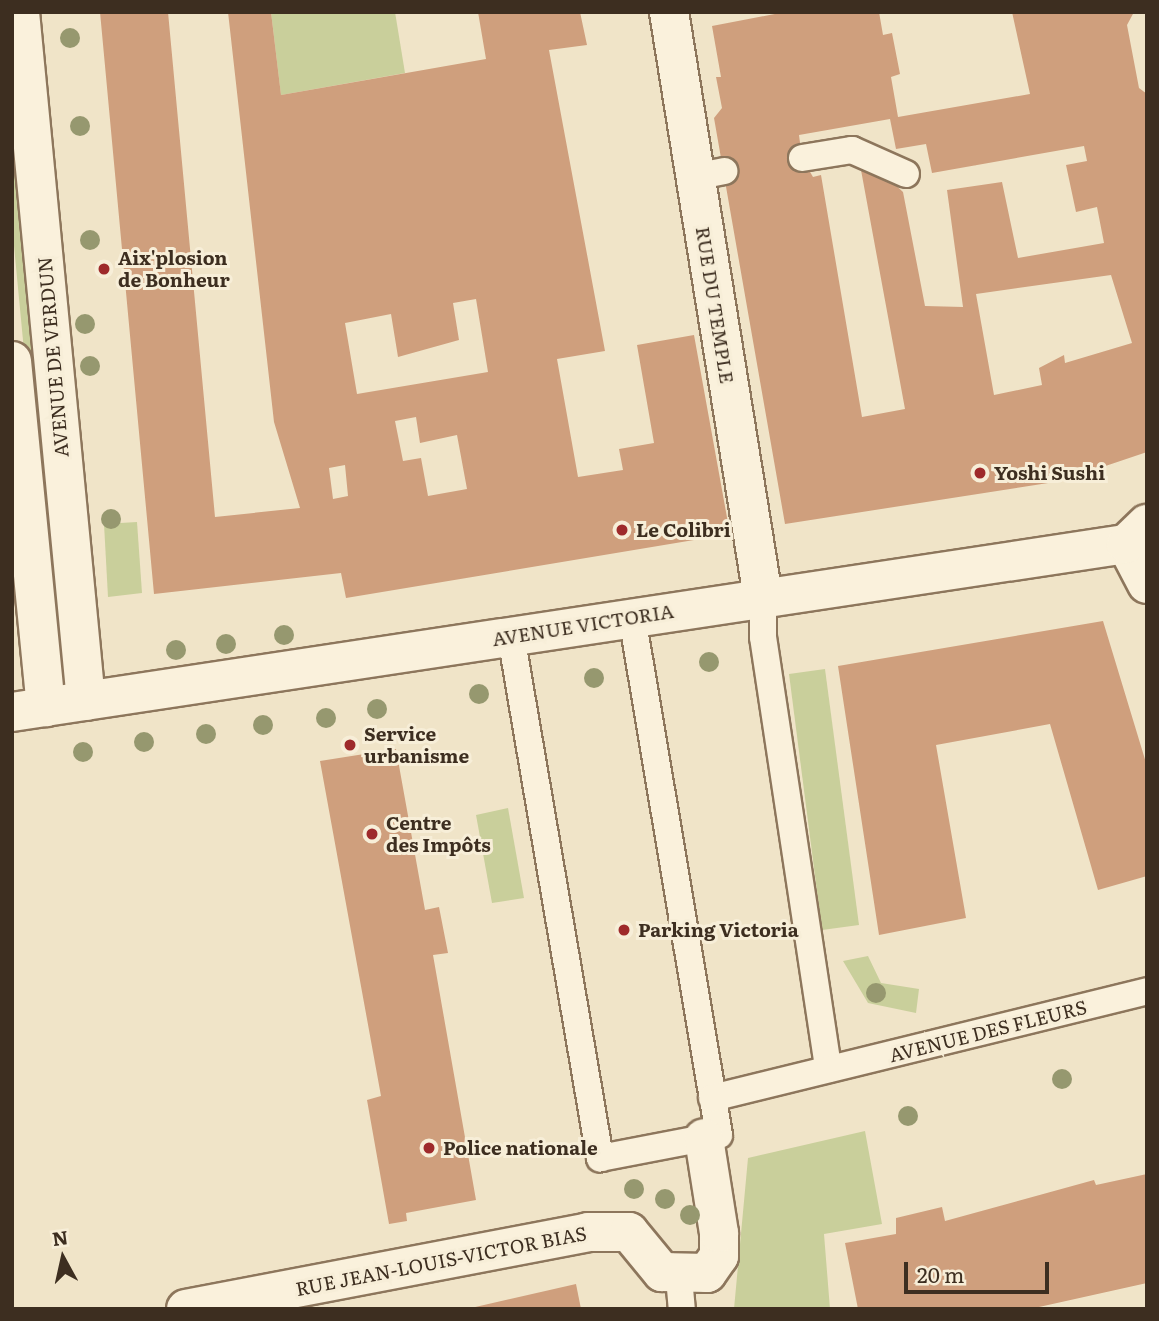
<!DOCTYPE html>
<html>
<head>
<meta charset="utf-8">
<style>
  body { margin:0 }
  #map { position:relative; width:1159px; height:1321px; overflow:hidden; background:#f0e4c8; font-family:Literata,serif }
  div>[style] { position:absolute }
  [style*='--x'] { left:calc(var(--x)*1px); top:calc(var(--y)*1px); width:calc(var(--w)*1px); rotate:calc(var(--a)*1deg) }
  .green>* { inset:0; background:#c9cf9b }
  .building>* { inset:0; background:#cf9f7d }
  .roads { filter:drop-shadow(2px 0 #8d765c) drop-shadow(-2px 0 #8d765c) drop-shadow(0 2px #8d765c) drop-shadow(0 -2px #8d765c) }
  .service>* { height:26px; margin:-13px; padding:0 13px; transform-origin:13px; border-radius:13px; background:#faf1dc }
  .minor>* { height:38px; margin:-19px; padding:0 19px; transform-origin:19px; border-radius:19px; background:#faf1dc }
  .tertiary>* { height:38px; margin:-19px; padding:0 19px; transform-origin:19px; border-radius:19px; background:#faf1dc }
  .trees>* { width:20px; height:20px; margin:-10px; border-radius:50%; background:#96986f }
  .dots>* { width:19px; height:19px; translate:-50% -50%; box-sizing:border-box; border:4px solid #f7eed8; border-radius:50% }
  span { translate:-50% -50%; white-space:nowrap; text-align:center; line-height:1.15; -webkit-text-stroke:6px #f7eed8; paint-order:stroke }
  .poi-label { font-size:19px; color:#3d2e20; font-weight:700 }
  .left { translate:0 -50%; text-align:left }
  .street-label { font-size:19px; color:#3d2e20 }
  .frame { position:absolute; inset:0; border:14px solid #3d2e20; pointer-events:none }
  .north { position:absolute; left:28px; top:1223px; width:70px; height:70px; -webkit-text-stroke:5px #f7eed8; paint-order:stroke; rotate:352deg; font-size:19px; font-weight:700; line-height:28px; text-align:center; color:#3d2e20 }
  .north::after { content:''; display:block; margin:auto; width:24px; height:32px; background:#3d2e20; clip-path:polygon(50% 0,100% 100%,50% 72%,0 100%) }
  .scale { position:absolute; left:904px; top:1262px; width:145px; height:32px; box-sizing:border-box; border:4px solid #3d2e20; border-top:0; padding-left:9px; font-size:21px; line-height:24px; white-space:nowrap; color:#3d2e20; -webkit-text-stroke:5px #f7eed8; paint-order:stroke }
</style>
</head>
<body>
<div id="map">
  <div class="green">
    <div style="clip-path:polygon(12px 12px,66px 621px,50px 623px,12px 225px)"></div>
    <div style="clip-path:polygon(271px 12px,395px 12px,405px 73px,281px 95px)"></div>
    <div style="clip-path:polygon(137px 522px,142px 593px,108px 597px,104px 524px)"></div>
    <div style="clip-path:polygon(825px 669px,859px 925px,822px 930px,789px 674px)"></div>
    <div style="clip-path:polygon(508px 808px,524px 898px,492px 903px,476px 815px)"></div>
    <div style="clip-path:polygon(868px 956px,881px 983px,919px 989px,916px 1013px,868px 1003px,843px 961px)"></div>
    <div style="clip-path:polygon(865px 1131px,882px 1224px,824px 1234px,830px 1309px,734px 1309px,748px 1158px)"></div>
  </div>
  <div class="building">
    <div style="clip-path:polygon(evenodd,100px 12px,168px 12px,215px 517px,300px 508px,274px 422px,228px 12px,271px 12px,281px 95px,486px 59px,478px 12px,580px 12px,587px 45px,549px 50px,605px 351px,557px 359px,578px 477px,623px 470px,619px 449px,654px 443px,637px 345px,694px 335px,730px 534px,346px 598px,341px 573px,154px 594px,100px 12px,476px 299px,488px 372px,357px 394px,345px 323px,391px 314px,398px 357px,459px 340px,453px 303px,476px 299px,100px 12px,416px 417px,420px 443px,457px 435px,467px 489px,428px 496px,421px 458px,403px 461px,395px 421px,416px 417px,100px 12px,345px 465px,348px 496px,333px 499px,329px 468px,345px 465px)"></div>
    <div style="clip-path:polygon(evenodd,785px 12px,879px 12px,883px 35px,892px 33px,900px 74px,891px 77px,898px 117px,1030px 94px,1012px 12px,1134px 12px,1127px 25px,1139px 88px,1147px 94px,1147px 452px,1061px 481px,785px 524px,714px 118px,722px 108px,716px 77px,721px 77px,712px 26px,785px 12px,890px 119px,896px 149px,926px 144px,932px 173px,1084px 146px,1087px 161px,1066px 165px,1076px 212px,1097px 207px,1104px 243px,1018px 258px,1002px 182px,947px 190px,963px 307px,925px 306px,903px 192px,889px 179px,861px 170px,905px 409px,862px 417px,821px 175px,813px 177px,802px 158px,799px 135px,890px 119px,785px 12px,1111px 275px,1132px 343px,1065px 363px,1064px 355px,1039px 368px,1042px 385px,994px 395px,976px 294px,1111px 275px)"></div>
    <div style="clip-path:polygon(1103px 621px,1147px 766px,1147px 876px,1098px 890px,1050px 724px,936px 745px,966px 918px,879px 935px,838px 666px)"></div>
    <div style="clip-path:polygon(396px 749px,425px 910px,439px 907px,448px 953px,433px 955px,476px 1200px,406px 1213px,407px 1221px,389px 1224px,367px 1100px,381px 1096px,320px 761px)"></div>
    <div style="clip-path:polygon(1147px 1174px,1147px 1283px,1030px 1309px,858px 1309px,845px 1243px,896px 1234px,896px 1218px,942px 1207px,945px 1221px,1094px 1180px,1096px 1185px)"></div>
    <div style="clip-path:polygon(576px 1284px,581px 1309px,472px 1309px,471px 1308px)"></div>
  </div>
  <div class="roads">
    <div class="service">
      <div style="--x:802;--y:158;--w:51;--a:-9.1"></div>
      <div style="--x:852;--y:150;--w:59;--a:24"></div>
      <div style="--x:694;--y:177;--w:31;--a:-11"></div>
      <div style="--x:763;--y:597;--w:40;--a:90"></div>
      <div style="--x:763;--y:637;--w:437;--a:81.4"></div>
      <div style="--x:511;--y:636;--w:530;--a:80.32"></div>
      <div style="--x:600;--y:1158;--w:121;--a:-10.9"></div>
      <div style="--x:719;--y:1135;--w:525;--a:-99.53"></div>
      <div style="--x:712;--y:1098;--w:448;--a:-13.8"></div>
      <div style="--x:679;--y:1277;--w:32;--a:85"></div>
    </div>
    <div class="minor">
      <div style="--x:20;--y:12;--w:692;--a:84.53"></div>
      <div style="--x:669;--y:12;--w:593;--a:80.87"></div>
      <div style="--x:12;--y:361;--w:348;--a:84.4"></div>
      <div style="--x:186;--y:1309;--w:409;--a:-10.8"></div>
      <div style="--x:588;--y:1232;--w:41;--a:0"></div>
      <div style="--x:629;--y:1232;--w:52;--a:50.5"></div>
      <div style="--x:662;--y:1272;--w:45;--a:1.3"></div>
      <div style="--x:707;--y:1273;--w:21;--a:-55"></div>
      <div style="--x:719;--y:1256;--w:23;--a:-90"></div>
      <div style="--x:719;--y:1233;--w:96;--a:-99"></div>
    </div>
    <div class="tertiary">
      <div style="--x:1126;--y:544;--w:45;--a:62.3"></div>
      <div style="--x:12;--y:712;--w:1127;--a:-8.58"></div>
      <div style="--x:1126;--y:544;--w:29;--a:-44"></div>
    </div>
  </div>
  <div class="trees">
    <div style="left:70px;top:38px"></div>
    <div style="left:80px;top:126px"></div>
    <div style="left:90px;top:240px"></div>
    <div style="left:85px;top:324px"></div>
    <div style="left:90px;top:366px"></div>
    <div style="left:111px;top:519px"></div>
    <div style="left:284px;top:635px"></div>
    <div style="left:226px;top:644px"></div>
    <div style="left:176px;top:650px"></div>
    <div style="left:709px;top:662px"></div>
    <div style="left:594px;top:678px"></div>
    <div style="left:479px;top:694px"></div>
    <div style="left:377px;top:709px"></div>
    <div style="left:326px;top:718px"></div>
    <div style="left:263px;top:725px"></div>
    <div style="left:206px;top:734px"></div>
    <div style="left:144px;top:742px"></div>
    <div style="left:83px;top:752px"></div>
    <div style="left:876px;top:993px"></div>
    <div style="left:1062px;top:1079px"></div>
    <div style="left:908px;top:1116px"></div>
    <div style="left:634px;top:1189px"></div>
    <div style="left:665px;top:1199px"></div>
    <div style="left:690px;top:1215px"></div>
  </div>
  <div class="dots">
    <div style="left:104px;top:269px;background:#9e2a2b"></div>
    <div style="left:980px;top:473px;background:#9e2a2b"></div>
    <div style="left:622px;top:530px;background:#9e2a2b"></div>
    <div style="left:350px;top:745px;background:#9e2a2b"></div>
    <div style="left:372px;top:834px;background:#9e2a2b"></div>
    <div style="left:624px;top:930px;background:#9e2a2b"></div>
    <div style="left:429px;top:1148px;background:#9e2a2b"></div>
  </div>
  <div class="poi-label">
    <span class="left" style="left:118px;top:269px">Aix'plosion<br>de Bonheur</span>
    <span class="left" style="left:994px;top:473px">Yoshi Sushi</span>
    <span class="left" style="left:636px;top:530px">Le Colibri</span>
    <span class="left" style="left:364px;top:745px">Service<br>urbanisme</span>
    <span class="left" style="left:386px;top:834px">Centre<br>des Impôts</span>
    <span class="left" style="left:638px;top:930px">Parking Victoria</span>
    <span class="left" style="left:443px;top:1148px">Police nationale</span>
  </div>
  <div class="street-label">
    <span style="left:715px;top:305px;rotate:81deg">RUE DU TEMPLE</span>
    <span style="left:53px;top:357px;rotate:-95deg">AVENUE DE VERDUN</span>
    <span style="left:583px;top:625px;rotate:-9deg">AVENUE VICTORIA</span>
    <span style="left:988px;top:1031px;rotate:-14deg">AVENUE DES FLEURS</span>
    <span style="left:441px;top:1261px;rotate:-11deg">RUE JEAN-LOUIS-VICTOR BIAS</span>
  </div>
  <div class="frame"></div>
  <div class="north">N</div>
  <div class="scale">20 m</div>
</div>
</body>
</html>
